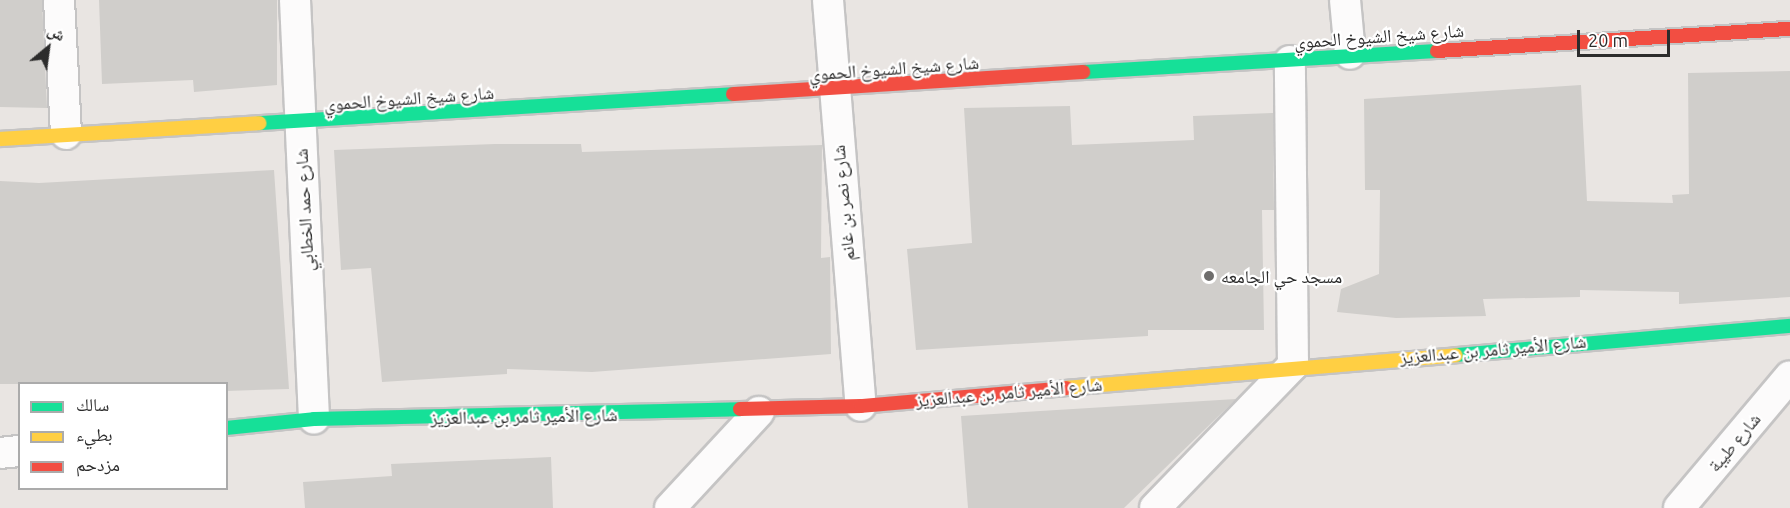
<!DOCTYPE html>
<html>
<head>
<meta charset="utf-8">
<style>
  body { margin:0 }
  #map { position:relative; width:1790px; height:508px; overflow:hidden; background:#e9e5e2; font-family:Ubuntu,"Noto Naskh Arabic",sans-serif }
  div>[style] { position:absolute }
  [style*='--x'] { left:calc(var(--x)*1px); top:calc(var(--y)*1px); width:calc(var(--w)*1px); rotate:calc(var(--a)*1deg) }
  .building>* { inset:0; background:#d0cecb }
  .roads { filter:drop-shadow(2px 0 #c5c4c4) drop-shadow(-2px 0 #c5c4c4) drop-shadow(0 2px #c5c4c4) drop-shadow(0 -2px #c5c4c4) }
  .street>* { height:30px; margin:-15px; padding:0 15px; transform-origin:15px; border-radius:15px; background:#fcfbfb }
  .fast>* { height:14px; margin:-7px; padding:0 7px; transform-origin:7px; border-radius:7px; background:#16e098 }
  .slow>* { height:14px; margin:-7px; padding:0 7px; transform-origin:7px; border-radius:7px; background:#ffcf43 }
  .jam>* { height:14px; margin:-7px; padding:0 7px; transform-origin:7px; border-radius:7px; background:#f24e42 }
  .dots>* { width:16px; height:16px; translate:-50% -50%; box-sizing:border-box; border:3px solid #fff; border-radius:50% }
  span { translate:-50% -50%; white-space:nowrap; text-align:center; line-height:1.15; -webkit-text-stroke:4.5px #fff; paint-order:stroke }
  .street-label { font-size:18px; color:#2c2c2c }
  .poi-label { font-size:18px; color:#2c2c2c }
  .left { translate:0 -50%; text-align:left }
  .legend { position:absolute; left:18px; top:382px; width:210px; height:108px; box-sizing:border-box; background:#fff; border:2px solid #ababab; margin:0; padding:8px 10px; list-style:none; font-size:18px; color:#2c2c2c }
  .legend li { display:flex; align-items:center; gap:12px; height:30px }
  .legend b { width:30px; border:2px solid #ababab }
  .north { position:absolute; left:18px; top:18px; width:60px; height:60px; -webkit-text-stroke:4px #fff; paint-order:stroke; rotate:29deg; font-size:16px; font-weight:700; line-height:24px; text-align:center; color:#2c2c2c }
  .north::after { content:''; display:block; margin:auto; width:21px; height:27px; background:#2c2c2c; clip-path:polygon(50% 0,100% 100%,50% 72%,0 100%) }
  .scale { position:absolute; left:1577px; top:30px; width:93px; height:27px; box-sizing:border-box; border:3px solid #2c2c2c; border-top:0; padding-left:8px; font-size:18px; line-height:21px; white-space:nowrap; color:#2c2c2c; -webkit-text-stroke:4px #fff; paint-order:stroke }
</style>
</head>
<body>
<div id="map">
  <div class="building">
    <div style="clip-path:polygon(0 0,42px 0,47px 108px,0 107px)"></div>
    <div style="clip-path:polygon(99px 0,277px 0,277px 85px,194px 92px,193px 80px,102px 84px)"></div>
    <div style="clip-path:polygon(1790px 71px,1790px 297px,1679px 304px,1679px 292px,1580px 290px,1580px 297px,1483px 299px,1486px 316px,1396px 318px,1337px 312px,1341px 289px,1379px 274px,1380px 190px,1365px 190px,1364px 99px,1581px 85px,1587px 201px,1673px 203px,1672px 195px,1689px 194px,1688px 73px)"></div>
    <div style="clip-path:polygon(1070px 106px,1072px 145px,1194px 140px,1193px 116px,1273px 113px,1274px 210px,1262px 210px,1264px 330px,1148px 330px,1148px 336px,916px 350px,907px 249px,972px 243px,964px 108px)"></div>
    <div style="clip-path:polygon(495px 144px,581px 144px,582px 152px,822px 145px,821px 258px,830px 257px,831px 354px,592px 372px,507px 369px,507px 374px,382px 382px,371px 268px,341px 270px,334px 150px)"></div>
    <div style="clip-path:polygon(274px 170px,289px 389px,226px 391px,226px 384px,0 384px,0 181px,39px 183px)"></div>
    <div style="clip-path:polygon(1236px 399px,1124px 508px,968px 508px,961px 416px)"></div>
    <div style="clip-path:polygon(551px 457px,553px 508px,305px 508px,303px 482px,392px 476px,391px 464px)"></div>
  </div>
  <div class="roads">
    <div class="street">
      <div style="--x:59;--y:0;--w:134;--a:87"></div>
      <div style="--x:295;--y:0;--w:419;--a:87.4"></div>
      <div style="--x:828;--y:0;--w:407;--a:85.4"></div>
      <div style="--x:1345;--y:0;--w:54;--a:84.7"></div>
      <div style="--x:0;--y:453;--w:20;--a:-6"></div>
      <div style="--x:670;--y:508;--w:131;--a:-47.2"></div>
      <div style="--x:1155;--y:508;--w:199;--a:-46"></div>
      <div style="--x:1293;--y:365;--w:304;--a:-90.6"></div>
      <div style="--x:1679;--y:508;--w:172;--a:-49.9"></div>
    </div>
    <div class="fast">
      <div style="--x:1083;--y:72;--w:355;--a:-3.4"></div>
      <div style="--x:260;--y:123;--w:474;--a:-3.5"></div>
      <div style="--x:1456;--y:355;--w:335;--a:-5"></div>
      <div style="--x:226;--y:428;--w:88;--a:-5.8"></div>
      <div style="--x:314;--y:419;--w:426;--a:-1.3"></div>
    </div>
    <div class="slow">
      <div style="--x:0;--y:139;--w:260;--a:-3.5"></div>
      <div style="--x:1066;--y:388;--w:391;--a:-4.8"></div>
    </div>
    <div class="jam">
      <div style="--x:1437;--y:51;--w:354;--a:-3.6"></div>
      <div style="--x:733;--y:94;--w:351;--a:-3.6"></div>
      <div style="--x:740;--y:409;--w:121;--a:-1.4"></div>
      <div style="--x:861;--y:406;--w:206;--a:-5"></div>
    </div>
  </div>
  <div class="dots">
    <div style="left:1209px;top:276px;background:#6e6d6c"></div>
  </div>
  <div class="street-label">
    <span style="left:1379px;top:36px;rotate:-4deg">شارع شيخ الشيوخ الحموي</span>
    <span style="left:894px;top:68px;rotate:-4deg">شارع شيخ الشيوخ الحموي</span>
    <span style="left:409px;top:98px;rotate:-4deg">شارع شيخ الشيوخ الحموي</span>
    <span style="left:843px;top:203px;rotate:-95deg">شارع نصر بن غانم</span>
    <span style="left:304px;top:210px;rotate:-93deg">شارع حمد الخطابي</span>
    <span style="left:1493px;top:349px;rotate:-5deg">شارع الأمير ثامر بن عبدالعزيز</span>
    <span style="left:1009px;top:392px;rotate:-5deg">شارع الأمير ثامر بن عبدالعزيز</span>
    <span style="left:524px;top:416px;rotate:-1deg">شارع الأمير ثامر بن عبدالعزيز</span>
    <span style="left:1734px;top:442px;rotate:-50deg">شارع طيبة</span>
  </div>
  <div class="poi-label">
    <span class="left" style="left:1221px;top:276px">مسجد حي الجامعه</span>
  </div>
  <ul class="legend">
  <li><b style="height:8px;background:#16e098"></b>سالك</li>
  <li><b style="height:8px;background:#ffcf43"></b>بطيء</li>
  <li><b style="height:8px;background:#f24e42"></b>مزدحم</li>
  </ul>
  <div class="north">ش</div>
  <div class="scale">20 m</div>
</div>
</body>
</html>
